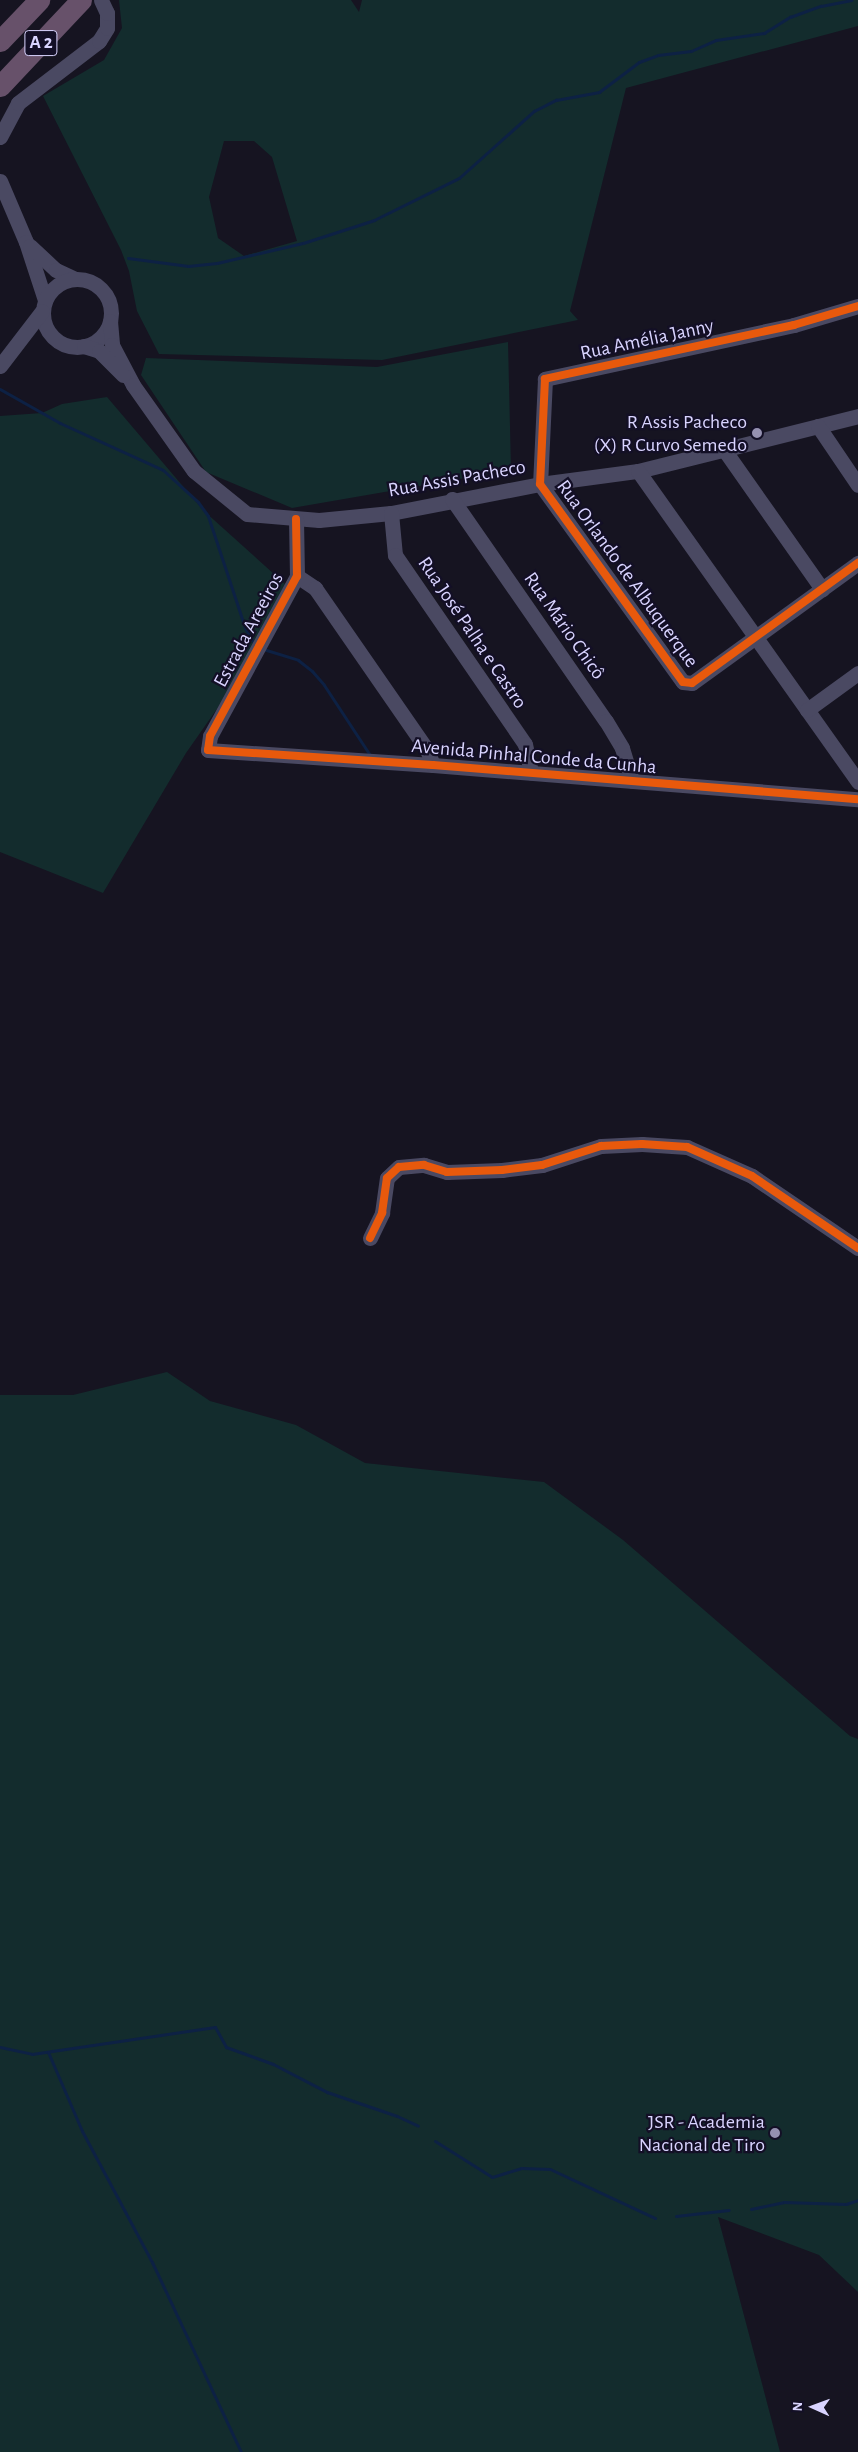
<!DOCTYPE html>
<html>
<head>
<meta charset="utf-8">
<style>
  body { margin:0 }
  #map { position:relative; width:858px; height:2452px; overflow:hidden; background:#161421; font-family:"Alegreya Sans",sans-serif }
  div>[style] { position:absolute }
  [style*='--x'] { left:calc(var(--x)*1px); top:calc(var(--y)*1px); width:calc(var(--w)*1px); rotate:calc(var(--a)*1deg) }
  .green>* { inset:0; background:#132c2d }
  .stream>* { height:3px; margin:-1.5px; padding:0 1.5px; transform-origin:1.5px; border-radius:1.5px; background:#0d2144 }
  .minor>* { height:15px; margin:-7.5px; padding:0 7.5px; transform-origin:7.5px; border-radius:7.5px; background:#4a4962 }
  .minor>.ring { margin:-7.5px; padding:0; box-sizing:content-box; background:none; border:15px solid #4a4962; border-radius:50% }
  .highway>* { height:21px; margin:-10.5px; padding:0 10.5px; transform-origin:10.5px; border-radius:10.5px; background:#67516a }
  .cycleway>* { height:8px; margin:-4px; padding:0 4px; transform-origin:4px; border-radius:4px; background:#e8590c }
  .dots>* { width:14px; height:14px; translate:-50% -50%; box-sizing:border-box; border:2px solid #130f26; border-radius:50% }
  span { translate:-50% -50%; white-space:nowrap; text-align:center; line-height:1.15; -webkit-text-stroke:4.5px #130f26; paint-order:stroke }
  .shield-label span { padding:1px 4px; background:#130f26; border:1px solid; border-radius:4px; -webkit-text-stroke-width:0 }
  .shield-label { font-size:19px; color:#d9d4ff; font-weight:700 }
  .street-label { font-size:20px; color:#d9d4ff }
  .poi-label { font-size:20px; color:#d9d4ff }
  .right { translate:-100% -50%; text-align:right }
  .north { position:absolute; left:788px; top:2382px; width:50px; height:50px; -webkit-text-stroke:4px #130f26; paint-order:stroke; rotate:272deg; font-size:14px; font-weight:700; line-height:20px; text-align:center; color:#d9d4ff }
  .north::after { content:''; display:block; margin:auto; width:18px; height:22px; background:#d9d4ff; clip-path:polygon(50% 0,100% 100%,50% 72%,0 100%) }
</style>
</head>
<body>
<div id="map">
  <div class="green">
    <div style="clip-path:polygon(evenodd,119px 0,351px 0,359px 12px,362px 0,858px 0,858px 26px,626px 88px,570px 311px,578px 320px,382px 360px,159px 354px,137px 311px,129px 271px,121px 250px,43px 96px,104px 60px,122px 28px,119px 0,224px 141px,254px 141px,272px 157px,297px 241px,244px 256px,218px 238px,209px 197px,224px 141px)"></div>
    <div style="clip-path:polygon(508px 342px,511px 470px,292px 508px,206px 472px,141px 375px,146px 358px,377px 367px)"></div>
    <div style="clip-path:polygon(107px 397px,204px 511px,285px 584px,235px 683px,186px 753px,103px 893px,0 852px,0 416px,42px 413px,62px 404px)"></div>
    <div style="clip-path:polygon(167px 1372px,210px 1401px,296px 1425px,365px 1463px,544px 1482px,623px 1540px,850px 1736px,858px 1739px,858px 2292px,819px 2255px,718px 2217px,780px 2452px,0 2452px,0 1395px,73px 1395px)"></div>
  </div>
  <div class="stream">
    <div style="--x:128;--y:258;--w:61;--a:7.6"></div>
    <div style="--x:188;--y:266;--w:29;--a:-6"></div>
    <div style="--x:217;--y:263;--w:88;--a:-13.1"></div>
    <div style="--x:303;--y:243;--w:75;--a:-17.9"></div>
    <div style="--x:374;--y:220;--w:95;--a:-26.3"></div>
    <div style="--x:459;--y:178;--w:101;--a:-41.8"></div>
    <div style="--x:534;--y:111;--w:25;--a:-27"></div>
    <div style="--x:556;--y:100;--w:44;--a:-10.5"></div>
    <div style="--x:599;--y:92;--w:50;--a:-36.9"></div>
    <div style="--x:639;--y:62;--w:20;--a:-20"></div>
    <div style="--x:658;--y:55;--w:33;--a:-7"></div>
    <div style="--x:691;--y:51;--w:27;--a:-24"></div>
    <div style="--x:716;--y:40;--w:49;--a:-8.3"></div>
    <div style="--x:764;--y:33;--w:31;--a:-32"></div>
    <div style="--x:790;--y:17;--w:33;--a:-20"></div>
    <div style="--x:821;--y:6;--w:31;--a:-11"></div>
    <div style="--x:0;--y:389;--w:69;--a:29.5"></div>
    <div style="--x:60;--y:423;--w:113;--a:24.5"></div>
    <div style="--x:163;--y:470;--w:47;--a:42.4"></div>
    <div style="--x:198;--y:502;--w:17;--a:54"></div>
    <div style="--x:208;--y:516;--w:118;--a:71.7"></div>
    <div style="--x:245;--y:628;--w:17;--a:59"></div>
    <div style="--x:263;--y:649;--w:37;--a:17"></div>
    <div style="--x:298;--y:660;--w:18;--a:38"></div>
    <div style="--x:312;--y:671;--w:18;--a:49"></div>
    <div style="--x:324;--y:685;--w:84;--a:56.7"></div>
    <div style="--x:0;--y:2047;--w:33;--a:12"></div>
    <div style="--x:32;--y:2054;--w:185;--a:-8.4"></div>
    <div style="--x:215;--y:2027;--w:23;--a:61"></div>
    <div style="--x:226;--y:2047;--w:50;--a:19.9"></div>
    <div style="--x:273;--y:2064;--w:61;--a:27.4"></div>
    <div style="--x:327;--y:2092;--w:74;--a:18.9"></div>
    <div style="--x:397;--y:2116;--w:23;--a:25"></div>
    <div style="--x:48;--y:2052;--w:86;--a:66.7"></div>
    <div style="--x:82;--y:2131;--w:149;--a:61.9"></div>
    <div style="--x:152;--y:2262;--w:210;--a:64.9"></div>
    <div style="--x:435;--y:2141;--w:67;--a:32.3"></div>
    <div style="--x:492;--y:2177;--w:30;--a:-17"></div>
    <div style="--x:521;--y:2168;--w:29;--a:2"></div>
    <div style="--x:550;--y:2169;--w:116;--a:25"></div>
    <div style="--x:751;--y:2209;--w:34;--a:-12"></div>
    <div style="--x:784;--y:2202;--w:62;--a:1.8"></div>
    <div style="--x:846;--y:2204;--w:13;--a:-18"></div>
    <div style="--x:676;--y:2216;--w:53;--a:-6.5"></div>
  </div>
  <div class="minor">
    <div style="--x:0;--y:137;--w:38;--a:-62"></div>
    <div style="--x:18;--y:103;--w:102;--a:-37.4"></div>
    <div style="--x:99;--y:41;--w:15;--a:-58"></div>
    <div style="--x:107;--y:28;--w:15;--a:-90"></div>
    <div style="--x:107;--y:13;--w:14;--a:-115"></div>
    <div style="--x:0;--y:181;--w:66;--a:66.9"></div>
    <div style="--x:26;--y:242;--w:61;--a:71.9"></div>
    <div style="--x:30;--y:246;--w:35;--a:43"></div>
    <div style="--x:56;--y:270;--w:19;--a:25"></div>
    <div class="ring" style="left:43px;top:279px;width:53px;height:53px"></div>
    <div style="--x:858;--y:306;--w:67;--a:163.5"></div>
    <div style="--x:794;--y:325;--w:255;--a:167.8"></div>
    <div style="--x:545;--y:379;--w:105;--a:92.7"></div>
    <div style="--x:540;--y:484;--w:244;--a:54.2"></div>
    <div style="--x:683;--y:682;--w:9;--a:6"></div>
    <div style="--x:692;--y:683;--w:205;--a:-35.9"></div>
    <div style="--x:110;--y:321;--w:24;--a:85"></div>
    <div style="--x:112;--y:345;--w:45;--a:62.3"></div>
    <div style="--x:133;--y:385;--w:105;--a:54.7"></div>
    <div style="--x:194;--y:471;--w:68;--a:39.1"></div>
    <div style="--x:247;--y:514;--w:72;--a:4.8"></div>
    <div style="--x:319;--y:520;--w:72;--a:-5.6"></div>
    <div style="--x:391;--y:513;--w:152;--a:-11"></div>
    <div style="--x:540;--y:484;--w:99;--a:-7.6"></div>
    <div style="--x:638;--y:471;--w:227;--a:-14"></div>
    <div style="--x:84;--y:346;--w:16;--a:18"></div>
    <div style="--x:99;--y:351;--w:34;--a:45"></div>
    <div style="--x:0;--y:366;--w:69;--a:-52.6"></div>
    <div style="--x:818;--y:426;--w:71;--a:55.9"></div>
    <div style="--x:725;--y:451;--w:169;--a:54.9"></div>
    <div style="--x:638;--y:471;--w:381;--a:54.7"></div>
    <div style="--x:452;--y:499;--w:270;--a:55.3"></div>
    <div style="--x:606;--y:721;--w:31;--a:59"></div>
    <div style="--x:622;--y:748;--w:34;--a:73"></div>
    <div style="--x:391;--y:513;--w:42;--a:84.6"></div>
    <div style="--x:395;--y:555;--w:229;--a:55.5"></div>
    <div style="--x:525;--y:744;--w:29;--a:78"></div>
    <div style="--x:296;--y:519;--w:57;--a:89"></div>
    <div style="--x:297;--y:576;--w:182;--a:118.5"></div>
    <div style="--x:210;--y:736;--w:14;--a:98"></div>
    <div style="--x:208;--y:750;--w:225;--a:3.8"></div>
    <div style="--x:433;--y:765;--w:426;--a:4.6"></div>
    <div style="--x:297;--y:576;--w:22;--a:34"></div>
    <div style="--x:315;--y:588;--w:197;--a:55.3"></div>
    <div style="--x:427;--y:750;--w:16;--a:68"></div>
    <div style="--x:807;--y:710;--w:63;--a:-36"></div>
    <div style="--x:370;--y:1238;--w:28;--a:-64"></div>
    <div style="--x:382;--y:1213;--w:35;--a:-82"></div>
    <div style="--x:387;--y:1178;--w:16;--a:-43"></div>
    <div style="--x:399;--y:1167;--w:25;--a:-5"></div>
    <div style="--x:424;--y:1165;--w:24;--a:17"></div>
    <div style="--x:447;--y:1172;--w:55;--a:-2.1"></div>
    <div style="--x:502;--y:1170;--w:40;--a:-7.1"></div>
    <div style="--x:542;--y:1165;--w:62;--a:-17.9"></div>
    <div style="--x:601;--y:1146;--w:41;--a:-2.8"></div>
    <div style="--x:642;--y:1144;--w:45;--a:3.8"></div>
    <div style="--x:687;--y:1147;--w:71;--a:24"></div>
    <div style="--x:752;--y:1176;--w:128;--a:34.2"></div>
  </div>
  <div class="highway">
    <div style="--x:0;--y:41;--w:57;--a:-46.4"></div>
    <div style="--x:0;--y:86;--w:118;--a:-46.7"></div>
  </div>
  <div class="cycleway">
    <div style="--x:858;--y:306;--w:67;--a:163.5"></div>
    <div style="--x:794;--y:325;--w:255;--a:167.8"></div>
    <div style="--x:545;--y:379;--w:105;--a:92.7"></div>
    <div style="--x:540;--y:484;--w:244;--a:54.2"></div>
    <div style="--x:683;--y:682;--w:9;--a:6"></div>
    <div style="--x:692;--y:683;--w:205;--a:-35.9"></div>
    <div style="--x:296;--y:519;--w:57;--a:89"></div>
    <div style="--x:297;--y:576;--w:182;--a:118.5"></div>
    <div style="--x:210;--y:736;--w:14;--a:98"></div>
    <div style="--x:208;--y:750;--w:225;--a:3.8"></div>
    <div style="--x:433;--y:765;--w:426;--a:4.6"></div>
    <div style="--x:370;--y:1238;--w:28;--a:-64"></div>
    <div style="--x:382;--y:1213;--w:35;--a:-82"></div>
    <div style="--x:387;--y:1178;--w:16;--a:-43"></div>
    <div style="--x:399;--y:1167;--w:25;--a:-5"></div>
    <div style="--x:424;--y:1165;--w:24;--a:17"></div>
    <div style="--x:447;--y:1172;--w:55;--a:-2.1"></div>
    <div style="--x:502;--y:1170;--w:40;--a:-7.1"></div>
    <div style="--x:542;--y:1165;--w:62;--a:-17.9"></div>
    <div style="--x:601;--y:1146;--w:41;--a:-2.8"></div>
    <div style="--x:642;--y:1144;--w:45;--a:3.8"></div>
    <div style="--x:687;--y:1147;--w:71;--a:24"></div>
    <div style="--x:752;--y:1176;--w:128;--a:34.2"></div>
  </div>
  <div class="dots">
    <div style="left:757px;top:433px;background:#9591b1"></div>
    <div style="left:775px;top:2133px;background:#9591b1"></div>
  </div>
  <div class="shield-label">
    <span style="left:41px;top:43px">A 2</span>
  </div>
  <div class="street-label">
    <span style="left:647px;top:340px;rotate:-12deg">Rua Amélia Janny</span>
    <span style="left:457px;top:479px;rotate:-10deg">Rua Assis Pacheco</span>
    <span style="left:627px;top:574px;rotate:54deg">Rua Orlando de Albuquerque</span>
    <span style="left:564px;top:626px;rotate:55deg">Rua Mário Chicô</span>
    <span style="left:249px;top:630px;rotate:-62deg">Estrada Areeiros</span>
    <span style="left:472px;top:633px;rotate:56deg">Rua José Palha e Castro</span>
    <span style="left:534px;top:757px;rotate:5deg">Avenida Pinhal Conde da Cunha</span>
  </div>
  <div class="poi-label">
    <span class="right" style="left:747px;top:434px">R Assis Pacheco<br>(X) R Curvo Semedo</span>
    <span class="right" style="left:765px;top:2134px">JSR - Academia<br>Nacional de Tiro</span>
  </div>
  <div class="north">N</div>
</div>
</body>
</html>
